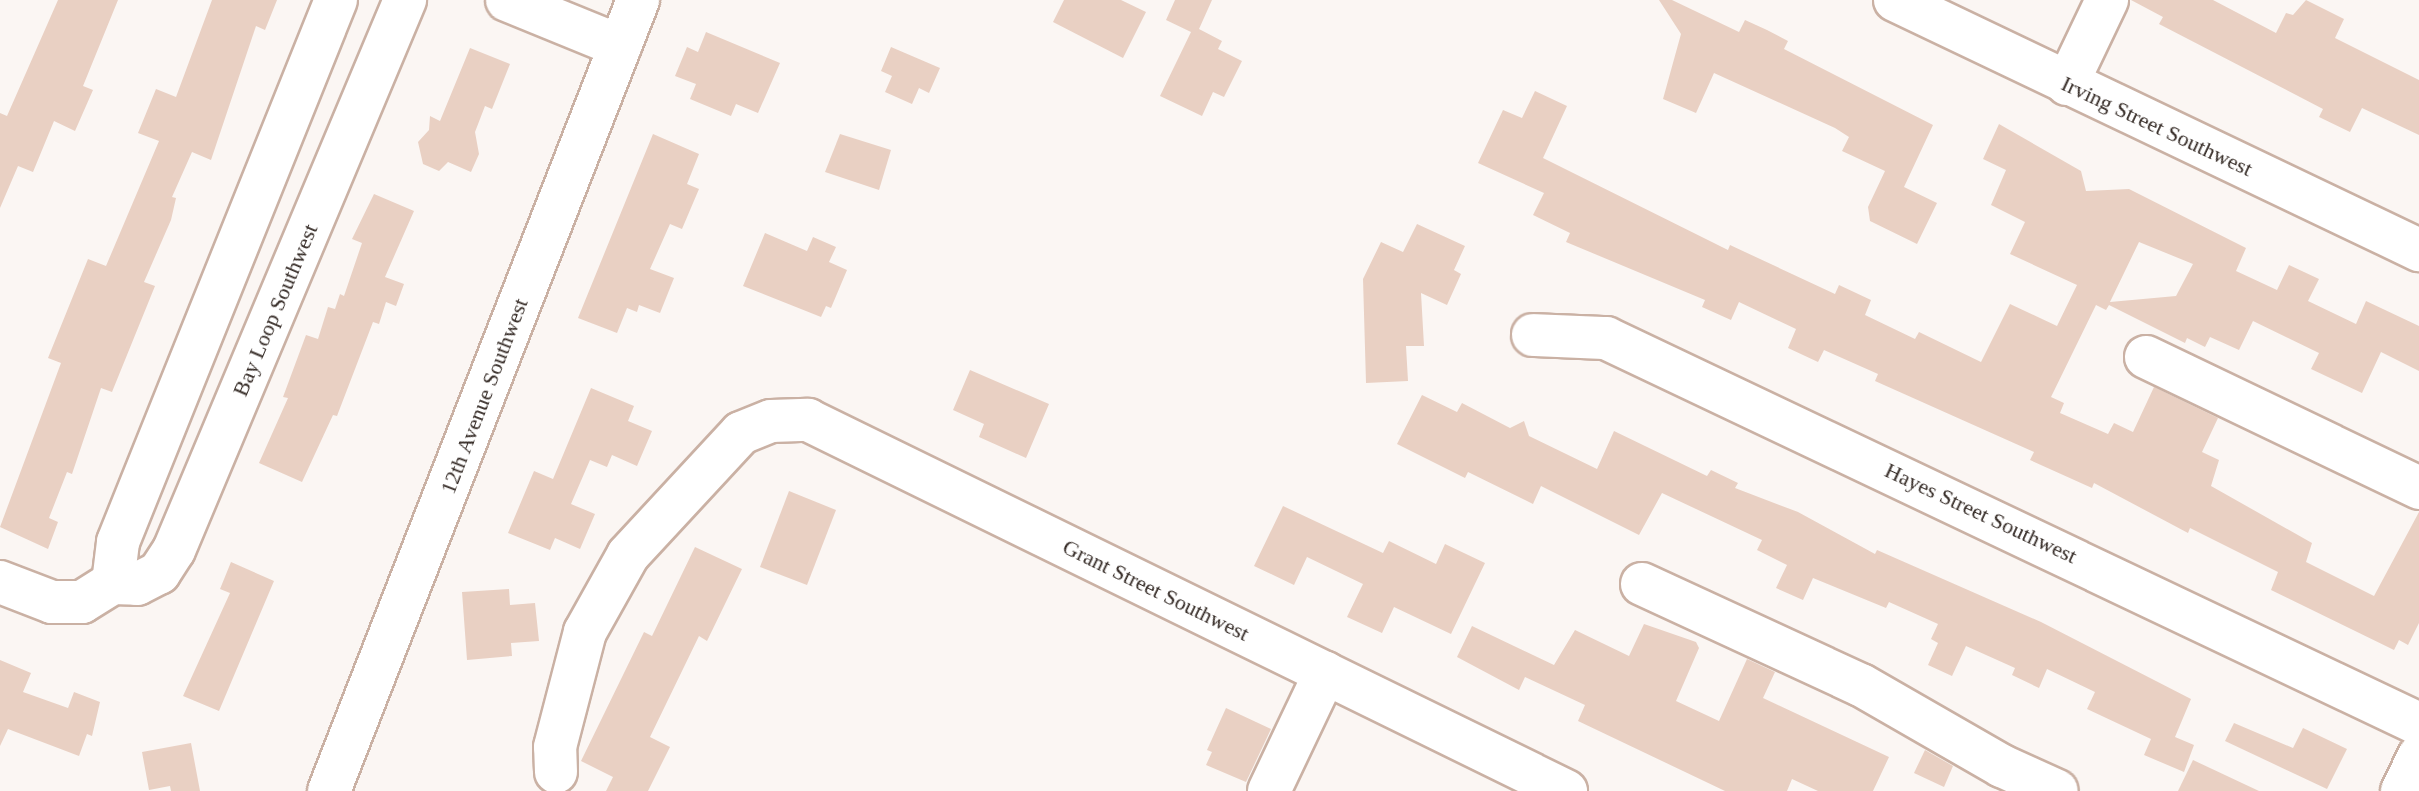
<!DOCTYPE html>
<html>
<head>
<meta charset="utf-8">
<style>
  body { margin:0 }
  #map { position:relative; width:2419px; height:791px; overflow:hidden; background:#fbf6f3; font-family:"Times New Roman",serif }
  div>[style] { position:absolute }
  [style*='--x'] { left:calc(var(--x)*1px); top:calc(var(--y)*1px); width:calc(var(--w)*1px); rotate:calc(var(--a)*1deg) }
  .building>* { inset:0; background:#e9d0c3 }
  .roads { filter:drop-shadow(2px 0 #cab1a4) drop-shadow(-2px 0 #cab1a4) drop-shadow(0 2px #cab1a4) drop-shadow(0 -2px #cab1a4) }
  .minor>* { height:42px; margin:-21px; padding:0 21px; transform-origin:21px; border-radius:21px; background:#fff }
  span { translate:-50% -50%; white-space:nowrap; text-align:center; line-height:1.15; -webkit-text-stroke:7px #fff; paint-order:stroke }
  .street-label { font-size:22px; color:#352b26 }
</style>
</head>
<body>
<div id="map">
  <div class="building">
    <div style="clip-path:polygon(58px 0,118px 0,83px 86px,93px 90px,75px 131px,54px 121px,33px 172px,18px 166px,0 208px,0 113px,7px 116px)"></div>
    <div style="clip-path:polygon(212px 0,277px 0,265px 30px,256px 26px,211px 160px,192px 152px,172px 197px,176px 198px,171px 220px,144px 282px,155px 286px,112px 392px,101px 388px,72px 474px,67px 472px,49px 518px,58px 522px,48px 549px,0 527px,61px 363px,48px 358px,88px 259px,106px 266px,159px 141px,138px 133px,156px 89px,176px 97px)"></div>
    <div style="clip-path:polygon(1064px 0,1121px 0,1146px 12px,1123px 58px,1053px 22px)"></div>
    <div style="clip-path:polygon(1175px 0,1212px 0,1199px 29px,1222px 41px,1218px 49px,1242px 61px,1224px 97px,1213px 92px,1202px 116px,1160px 96px,1191px 32px,1166px 20px)"></div>
    <div style="clip-path:polygon(1659px 0,1672px 0,1739px 32px,1745px 20px,1767px 30px,1788px 41px,1784px 49px,1933px 125px,1904px 187px,1937px 203px,1917px 244px,1870px 221px,1868px 207px,1885px 171px,1842px 151px,1849px 137px,1835px 128px,1714px 73px,1696px 113px,1663px 99px,1681px 34px)"></div>
    <div style="clip-path:polygon(2131px 0,2213px 0,2276px 33px,2286px 13px,2293px 15px,2306px 0,2344px 19px,2335px 38px,2419px 80px,2419px 135px,2362px 108px,2350px 132px,2319px 117px,2323px 109px,2159px 24px,2163px 17px)"></div>
    <div style="clip-path:polygon(706px 32px,780px 63px,758px 113px,736px 104px,731px 116px,690px 99px,696px 84px,675px 76px,687px 47px,698px 52px)"></div>
    <div style="clip-path:polygon(891px 47px,940px 68px,929px 93px,919px 88px,912px 104px,885px 92px,892px 76px,881px 71px)"></div>
    <div style="clip-path:polygon(470px 48px,510px 64px,492px 109px,485px 106px,475px 132px,479px 154px,471px 172px,448px 162px,439px 171px,423px 164px,418px 142px,429px 130px,430px 116px,440px 121px)"></div>
    <div style="clip-path:polygon(evenodd,1535px 91px,1567px 106px,1543px 158px,1728px 250px,1730px 245px,1835px 294px,1839px 285px,1871px 300px,1865px 315px,1915px 339px,1919px 332px,1981px 362px,2010px 304px,2057px 326px,2077px 285px,2010px 254px,2025px 222px,1991px 205px,2006px 170px,1983px 159px,1999px 124px,2081px 171px,2086px 191px,2129px 189px,2246px 248px,2236px 271px,2277px 290px,2289px 265px,2319px 279px,2308px 301px,2356px 324px,2366px 301px,2419px 326px,2419px 371px,2381px 352px,2362px 393px,2311px 369px,2319px 353px,2253px 321px,2239px 350px,2210px 337px,2205px 347px,2187px 338px,2185px 343px,2109px 305px,2106px 310px,2096px 305px,2051px 397px,2064px 403px,2060px 413px,2108px 434px,2114px 423px,2133px 432px,2154px 387px,2218px 418px,2202px 452px,2219px 460px,2211px 486px,2312px 543px,2306px 562px,2374px 596px,2419px 512px,2419px 623px,2408px 645px,2399px 640px,2394px 650px,2271px 590px,2278px 572px,2190px 528px,2188px 533px,2094px 483px,2092px 488px,2030px 460px,2034px 452px,1875px 381px,1878px 374px,1824px 350px,1818px 362px,1788px 348px,1796px 329px,1739px 302px,1731px 320px,1702px 307px,1705px 300px,1566px 242px,1570px 233px,1533px 215px,1544px 193px,1478px 163px,1503px 110px,1522px 118px,1535px 91px,2139px 242px,2193px 264px,2176px 296px,2110px 302px,2139px 242px)"></div>
    <div style="clip-path:polygon(653px 134px,699px 154px,687px 184px,699px 189px,682px 229px,670px 224px,650px 269px,674px 278px,660px 313px,639px 305px,637px 312px,627px 308px,617px 333px,578px 318px)"></div>
    <div style="clip-path:polygon(840px 134px,891px 150px,879px 190px,825px 172px)"></div>
    <div style="clip-path:polygon(374px 194px,414px 211px,385px 277px,404px 284px,396px 306px,386px 302px,379px 324px,373px 322px,337px 416px,333px 415px,302px 482px,259px 463px,288px 398px,283px 397px,306px 335px,318px 339px,328px 307px,335px 309px,340px 294px,344px 296px,362px 243px,352px 239px)"></div>
    <div style="clip-path:polygon(1417px 224px,1465px 246px,1454px 270px,1461px 274px,1447px 305px,1421px 293px,1424px 346px,1406px 346px,1408px 381px,1366px 383px,1363px 279px,1381px 242px,1403px 252px)"></div>
    <div style="clip-path:polygon(765px 233px,807px 251px,813px 237px,836px 247px,829px 262px,847px 270px,831px 308px,826px 306px,821px 317px,743px 286px)"></div>
    <div style="clip-path:polygon(970px 370px,1049px 404px,1026px 458px,979px 437px,984px 424px,953px 410px)"></div>
    <div style="clip-path:polygon(591px 388px,634px 406px,628px 421px,652px 431px,637px 466px,612px 455px,607px 467px,590px 460px,571px 504px,595px 514px,580px 549px,555px 538px,550px 550px,508px 533px,534px 471px,553px 479px)"></div>
    <div style="clip-path:polygon(1422px 395px,1457px 412px,1462px 403px,1510px 428px,1524px 421px,1529px 436px,1597px 469px,1614px 431px,1707px 476px,1711px 470px,1738px 483px,1735px 488px,1798px 512px,1875px 554px,1877px 550px,2041px 622px,2191px 699px,2175px 737px,2194px 745px,2184px 772px,2144px 755px,2151px 739px,2087px 709px,2095px 692px,2047px 669px,2039px 688px,2012px 675px,2015px 668px,1966px 646px,1952px 676px,1928px 665px,1938px 643px,1931px 639px,1938px 624px,1889px 602px,1886px 608px,1813px 578px,1803px 600px,1776px 588px,1787px 565px,1757px 550px,1762px 540px,1662px 493px,1639px 535px,1541px 486px,1533px 504px,1468px 472px,1465px 478px,1397px 444px)"></div>
    <div style="clip-path:polygon(789px 491px,836px 510px,807px 585px,760px 567px)"></div>
    <div style="clip-path:polygon(1283px 506px,1383px 553px,1389px 541px,1436px 564px,1445px 544px,1485px 563px,1451px 634px,1394px 607px,1382px 633px,1347px 617px,1363px 584px,1307px 557px,1294px 585px,1254px 566px)"></div>
    <div style="clip-path:polygon(695px 547px,742px 569px,707px 641px,699px 636px,650px 737px,670px 747px,648px 791px,606px 791px,613px 777px,581px 761px,644px 632px,652px 636px)"></div>
    <div style="clip-path:polygon(231px 562px,274px 581px,219px 711px,183px 696px,230px 593px,220px 589px)"></div>
    <div style="clip-path:polygon(509px 589px,510px 605px,535px 603px,539px 641px,511px 643px,512px 656px,467px 660px,462px 592px)"></div>
    <div style="clip-path:polygon(1644px 624px,1696px 642px,1699px 648px,1676px 701px,1719px 721px,1747px 659px,1775px 672px,1763px 698px,1889px 757px,1873px 791px,1818px 791px,1792px 779px,1787px 791px,1725px 791px,1578px 721px,1585px 705px,1525px 677px,1519px 690px,1457px 657px,1472px 626px,1554px 665px,1575px 630px,1629px 656px)"></div>
    <div style="clip-path:polygon(0 660px,31px 673px,23px 692px,68px 708px,74px 692px,100px 702px,92px 736px,87px 734px,79px 756px,8px 729px,0 746px)"></div>
    <div style="clip-path:polygon(1226px 708px,1271px 729px,1246px 782px,1206px 765px,1212px 752px,1207px 750px)"></div>
    <div style="clip-path:polygon(2234px 723px,2293px 748px,2303px 728px,2347px 749px,2327px 789px,2225px 741px)"></div>
    <div style="clip-path:polygon(191px 743px,200px 791px,171px 791px,170px 786px,149px 790px,142px 752px)"></div>
    <div style="clip-path:polygon(1925px 750px,1953px 766px,1944px 787px,1914px 773px)"></div>
    <div style="clip-path:polygon(2193px 760px,2259px 791px,2178px 791px)"></div>
  </div>
  <div class="roads">
    <div class="minor">
      <div style="--x:507;--y:0;--w:122;--a:22.2"></div>
      <div style="--x:1895;--y:0;--w:581;--a:25.51"></div>
      <div style="--x:2067;--y:84;--w:93;--a:-64.5"></div>
      <div style="--x:1533;--y:335;--w:73;--a:2.4"></div>
      <div style="--x:1606;--y:338;--w:900;--a:25.4"></div>
      <div style="--x:2146;--y:357;--w:303;--a:25.6"></div>
      <div style="--x:0;--y:582;--w:56;--a:21"></div>
      <div style="--x:52;--y:602;--w:30;--a:0"></div>
      <div style="--x:82;--y:602;--w:36;--a:-32"></div>
      <div style="--x:113;--y:583;--w:24;--a:2"></div>
      <div style="--x:137;--y:584;--w:25;--a:-27"></div>
      <div style="--x:159;--y:573;--w:27;--a:-57"></div>
      <div style="--x:174;--y:550;--w:597;--a:-67.22"></div>
      <div style="--x:113;--y:583;--w:41;--a:-83"></div>
      <div style="--x:118;--y:542;--w:584;--a:-68.09"></div>
      <div style="--x:1642;--y:584;--w:241;--a:24.8"></div>
      <div style="--x:1861;--y:685;--w:163;--a:29.9"></div>
      <div style="--x:2002;--y:766;--w:60;--a:24.4"></div>
      <div style="--x:556;--y:772;--w:25;--a:-92"></div>
      <div style="--x:555;--y:747;--w:119;--a:-75.4"></div>
      <div style="--x:585;--y:632;--w:88;--a:-60.8"></div>
      <div style="--x:628;--y:555;--w:166;--a:-47.2"></div>
      <div style="--x:741;--y:433;--w:32;--a:-22"></div>
      <div style="--x:771;--y:421;--w:37;--a:-2"></div>
      <div style="--x:808;--y:420;--w:844;--a:26.08"></div>
      <div style="--x:329;--y:791;--w:849;--a:-68.66"></div>
      <div style="--x:1269;--y:791;--w:131;--a:-64.6"></div>
      <div style="--x:2402;--y:791;--w:39;--a:-64"></div>
    </div>
  </div>
  <div class="street-label">
    <span style="left:2157px;top:126px;rotate:25deg">Irving Street Southwest</span>
    <span style="left:275px;top:310px;rotate:-67deg">Bay Loop Southwest</span>
    <span style="left:484px;top:396px;rotate:-69deg">12th Avenue Southwest</span>
    <span style="left:1981px;top:513px;rotate:25deg">Hayes Street Southwest</span>
    <span style="left:1156px;top:590px;rotate:26deg">Grant Street Southwest</span>
  </div>
</div>
</body>
</html>
